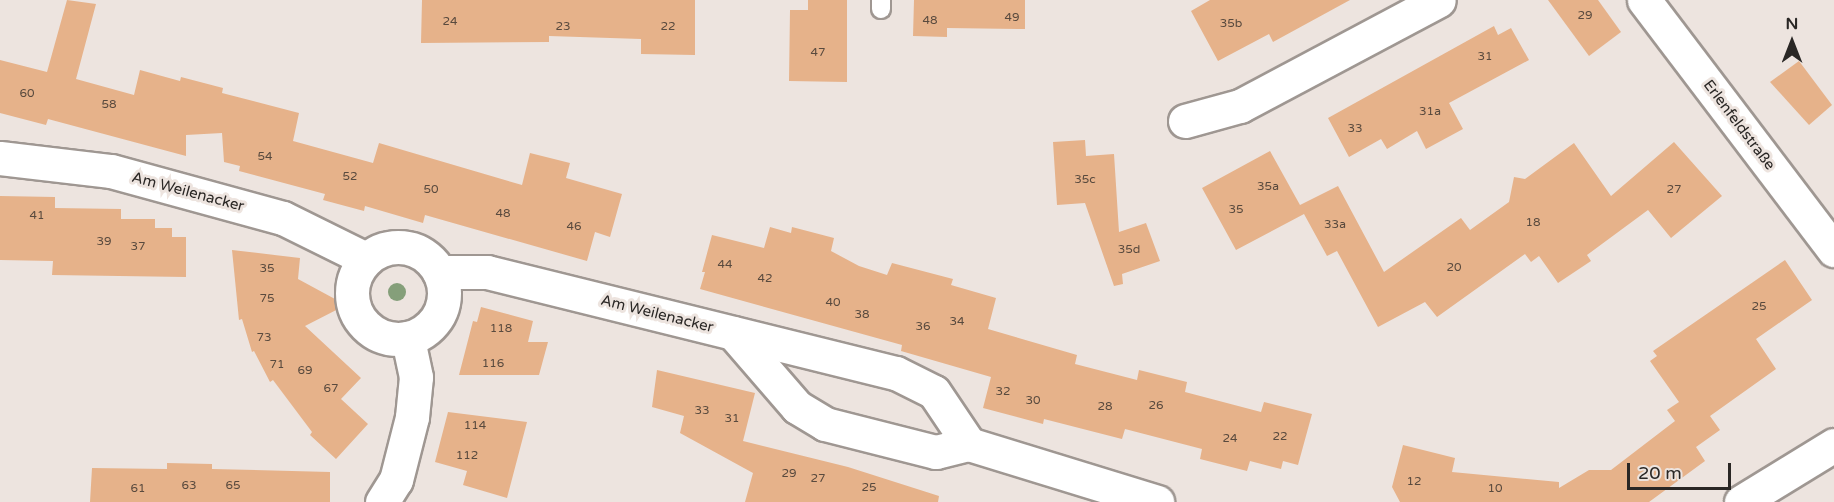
<!DOCTYPE html>
<html>
<head>
<meta charset="utf-8">
<style>
  body { margin:0 }
  #map { position:relative; width:1834px; height:502px; overflow:hidden; background:#ede4df; font-family:"Varela Round",sans-serif }
  div>[style] { position:absolute }
  [style*='--x'] { left:calc(var(--x)*1px); top:calc(var(--y)*1px); width:calc(var(--w)*1px); rotate:calc(var(--a)*1deg) }
  .building>* { inset:0; background:#e6b28a }
  .roads { filter:drop-shadow(2px 0 #9f9792) drop-shadow(-2px 0 #9f9792) drop-shadow(0 2px #9f9792) drop-shadow(0 -2px #9f9792) }
  .service>* { height:18px; margin:-9px; padding:0 9px; transform-origin:9px; border-radius:9px; background:#fff }
  .minor>* { height:33px; margin:-16.5px; padding:0 16.5px; transform-origin:16.5px; border-radius:16.5px; background:#fff }
  .minor>.ring { margin:-16.5px; padding:0; box-sizing:content-box; background:none; border:33px solid #fff; border-radius:50% }
  .trees>* { width:18px; height:18px; margin:-9px; border-radius:50%; background:#859f7a }
  span { translate:-50% -50%; white-space:nowrap; text-align:center; line-height:1.15; -webkit-text-stroke:6px #ede4df; paint-order:stroke }
  .number-label { font-size:12px; color:#594a3e }
  .number-label span { -webkit-text-stroke-width:0 }
  .street-label { font-size:15px; color:#2a2725 }
  .north { position:absolute; left:1762px; top:12px; width:60px; height:60px; -webkit-text-stroke:4px #ede4df; paint-order:stroke; rotate:0deg; font-size:16px; font-weight:700; line-height:24px; text-align:center; color:#2a2725 }
  .north::after { content:''; display:block; margin:auto; width:21px; height:27px; background:#2a2725; clip-path:polygon(50% 0,100% 100%,50% 72%,0 100%) }
  .scale { position:absolute; left:1627px; top:463px; width:104px; height:27px; box-sizing:border-box; border:3px solid #2a2725; border-top:0; padding-left:8px; font-size:18px; line-height:21px; white-space:nowrap; color:#2a2725; -webkit-text-stroke:4px #ede4df; paint-order:stroke }
</style>
</head>
<body>
<div id="map">
  <div class="building">
    <div style="clip-path:polygon(67px 0,96px 4px,76px 79px,134px 95px,140px 70px,180px 81px,181px 77px,223px 88px,222px 93px,299px 113px,293px 141px,373px 163px,379px 143px,522px 185px,530px 153px,570px 163px,566px 178px,622px 194px,610px 237px,595px 232px,587px 261px,425px 215px,423px 223px,365px 206px,364px 211px,323px 200px,325px 194px,239px 171px,240px 166px,224px 162px,222px 133px,186px 135px,186px 156px,48px 119px,46px 125px,0 113px,0 60px,47px 72px)"></div>
    <div style="clip-path:polygon(422px 0,695px 0,695px 55px,641px 54px,641px 39px,549px 36px,549px 42px,421px 43px)"></div>
    <div style="clip-path:polygon(808px 0,847px 0,847px 82px,789px 81px,790px 10px,808px 10px)"></div>
    <div style="clip-path:polygon(914px 0,1025px 0,1025px 29px,947px 28px,947px 37px,913px 36px)"></div>
    <div style="clip-path:polygon(1210px 0,1350px 0,1273px 42px,1269px 34px,1218px 61px,1191px 11px)"></div>
    <div style="clip-path:polygon(1548px 0,1598px 0,1621px 32px,1589px 56px)"></div>
    <div style="clip-path:polygon(1494px 26px,1498px 35px,1511px 28px,1529px 60px,1449px 103px,1463px 129px,1426px 149px,1417px 131px,1387px 149px,1381px 139px,1349px 157px,1328px 118px)"></div>
    <div style="clip-path:polygon(1799px 61px,1832px 105px,1809px 125px,1770px 82px)"></div>
    <div style="clip-path:polygon(1085px 140px,1086px 156px,1114px 154px,1119px 232px,1146px 223px,1160px 261px,1122px 274px,1123px 284px,1114px 286px,1085px 203px,1057px 205px,1053px 142px)"></div>
    <div style="clip-path:polygon(1674px 142px,1722px 196px,1671px 238px,1648px 210px,1587px 255px,1591px 261px,1558px 283px,1539px 256px,1531px 262px,1525px 254px,1437px 317px,1425px 302px,1378px 327px,1337px 251px,1327px 256px,1304px 214px,1236px 250px,1202px 188px,1270px 151px,1300px 205px,1338px 186px,1384px 272px,1461px 218px,1470px 230px,1509px 202px,1514px 177px,1525px 179px,1574px 143px,1611px 196px)"></div>
    <div style="clip-path:polygon(0 196px,55px 197px,55px 208px,121px 209px,121px 219px,155px 219px,155px 228px,172px 228px,172px 237px,186px 237px,186px 277px,52px 275px,53px 261px,0 260px)"></div>
    <div style="clip-path:polygon(770px 227px,791px 233px,792px 227px,834px 238px,831px 251px,859px 266px,887px 275px,892px 263px,953px 279px,951px 285px,996px 298px,988px 329px,1077px 355px,1075px 364px,1137px 380px,1139px 370px,1187px 382px,1185px 392px,1261px 412px,1264px 402px,1312px 414px,1298px 465px,1283px 461px,1281px 469px,1250px 461px,1247px 471px,1200px 459px,1202px 449px,1125px 429px,1122px 439px,1044px 419px,1043px 424px,983px 408px,991px 377px,901px 351px,902px 345px,700px 289px,705px 272px,702px 272px,712px 235px,764px 248px)"></div>
    <div style="clip-path:polygon(232px 250px,300px 258px,298px 279px,346px 305px,305px 326px,361px 378px,341px 399px,368px 424px,336px 459px,310px 435px,312px 432px,273px 380px,270px 382px,254px 351px,252px 352px,242px 319px,239px 320px)"></div>
    <div style="clip-path:polygon(1785px 260px,1812px 300px,1756px 339px,1776px 369px,1710px 416px,1720px 430px,1696px 447px,1705px 461px,1649px 502px,1400px 502px,1392px 487px,1403px 445px,1455px 458px,1452px 472px,1559px 482px,1559px 488px,1589px 470px,1611px 470px,1675px 421px,1667px 410px,1679px 402px,1650px 361px,1657px 356px,1653px 351px)"></div>
    <div style="clip-path:polygon(481px 307px,533px 321px,528px 342px,548px 342px,539px 375px,459px 375px,473px 321px,477px 322px)"></div>
    <div style="clip-path:polygon(657px 370px,755px 393px,743px 441px,848px 467px,939px 496px,938px 502px,745px 502px,753px 473px,680px 433px,684px 416px,652px 407px)"></div>
    <div style="clip-path:polygon(448px 412px,527px 422px,507px 498px,463px 485px,467px 471px,435px 462px)"></div>
    <div style="clip-path:polygon(167px 463px,212px 464px,212px 469px,330px 472px,330px 502px,90px 502px,92px 468px,167px 469px)"></div>
  </div>
  <div class="roads">
    <div class="service">
      <div style="--x:881;--y:9;--w:9;--a:-90"></div>
    </div>
    <div class="minor">
      <div style="--x:1644;--y:0;--w:314;--a:52.8"></div>
      <div style="--x:1185;--y:121;--w:57;--a:-15.3"></div>
      <div style="--x:1240;--y:106;--w:225;--a:-28"></div>
      <div style="--x:0;--y:158;--w:112;--a:6.7"></div>
      <div style="--x:111;--y:171;--w:178;--a:15.3"></div>
      <div style="--x:283;--y:218;--w:93;--a:26.3"></div>
      <div class="ring" style="left:352px;top:247px;width:59px;height:59px"></div>
      <div style="--x:439;--y:272;--w:48;--a:0"></div>
      <div style="--x:487;--y:272;--w:421;--a:13.9"></div>
      <div style="--x:896;--y:373;--w:42;--a:26.6"></div>
      <div style="--x:934;--y:392;--w:63;--a:56.1"></div>
      <div style="--x:733;--y:333;--w:98;--a:49.1"></div>
      <div style="--x:797;--y:407;--w:33;--a:31"></div>
      <div style="--x:825;--y:424;--w:114;--a:14.2"></div>
      <div style="--x:936;--y:452;--w:34;--a:-14"></div>
      <div style="--x:969;--y:444;--w:197;--a:17.1"></div>
      <div style="--x:382;--y:502;--w:26;--a:-58"></div>
      <div style="--x:396;--y:480;--w:65;--a:-75.7"></div>
      <div style="--x:412;--y:417;--w:40;--a:-84.3"></div>
      <div style="--x:416;--y:377;--w:40;--a:-102"></div>
      <div style="--x:1741;--y:502;--w:109;--a:-31.5"></div>
    </div>
  </div>
  <div class="trees">
    <div style="left:397px;top:292px"></div>
  </div>
  <div class="number-label">
    <span style="left:1585px;top:16px">29</span>
    <span style="left:1012px;top:18px">49</span>
    <span style="left:930px;top:21px">48</span>
    <span style="left:450px;top:22px">24</span>
    <span style="left:1231px;top:24px">35b</span>
    <span style="left:563px;top:27px">23</span>
    <span style="left:668px;top:27px">22</span>
    <span style="left:818px;top:53px">47</span>
    <span style="left:1485px;top:57px">31</span>
    <span style="left:27px;top:94px">60</span>
    <span style="left:109px;top:105px">58</span>
    <span style="left:1430px;top:112px">31a</span>
    <span style="left:1355px;top:129px">33</span>
    <span style="left:265px;top:157px">54</span>
    <span style="left:350px;top:177px">52</span>
    <span style="left:1085px;top:180px">35c</span>
    <span style="left:1268px;top:187px">35a</span>
    <span style="left:431px;top:190px">50</span>
    <span style="left:1674px;top:190px">27</span>
    <span style="left:1236px;top:210px">35</span>
    <span style="left:503px;top:214px">48</span>
    <span style="left:37px;top:216px">41</span>
    <span style="left:1533px;top:223px">18</span>
    <span style="left:1335px;top:225px">33a</span>
    <span style="left:574px;top:227px">46</span>
    <span style="left:104px;top:242px">39</span>
    <span style="left:138px;top:247px">37</span>
    <span style="left:1129px;top:250px">35d</span>
    <span style="left:725px;top:265px">44</span>
    <span style="left:1454px;top:268px">20</span>
    <span style="left:267px;top:269px">35</span>
    <span style="left:765px;top:279px">42</span>
    <span style="left:267px;top:299px">75</span>
    <span style="left:833px;top:303px">40</span>
    <span style="left:1759px;top:307px">25</span>
    <span style="left:862px;top:315px">38</span>
    <span style="left:957px;top:322px">34</span>
    <span style="left:923px;top:327px">36</span>
    <span style="left:501px;top:329px">118</span>
    <span style="left:264px;top:338px">73</span>
    <span style="left:493px;top:364px">116</span>
    <span style="left:277px;top:365px">71</span>
    <span style="left:305px;top:371px">69</span>
    <span style="left:331px;top:389px">67</span>
    <span style="left:1003px;top:392px">32</span>
    <span style="left:1033px;top:401px">30</span>
    <span style="left:1156px;top:406px">26</span>
    <span style="left:1105px;top:407px">28</span>
    <span style="left:702px;top:411px">33</span>
    <span style="left:732px;top:419px">31</span>
    <span style="left:475px;top:426px">114</span>
    <span style="left:1280px;top:437px">22</span>
    <span style="left:1230px;top:439px">24</span>
    <span style="left:467px;top:456px">112</span>
    <span style="left:789px;top:474px">29</span>
    <span style="left:818px;top:479px">27</span>
    <span style="left:1414px;top:482px">12</span>
    <span style="left:189px;top:486px">63</span>
    <span style="left:233px;top:486px">65</span>
    <span style="left:869px;top:488px">25</span>
    <span style="left:138px;top:489px">61</span>
    <span style="left:1495px;top:489px">10</span>
  </div>
  <div class="street-label">
    <span style="left:1739px;top:125px;rotate:53deg">Erlenfeldstraße</span>
    <span style="left:188px;top:192px;rotate:15deg">Am Weilenacker</span>
    <span style="left:657px;top:314px;rotate:14deg">Am Weilenacker</span>
  </div>
  <div class="north">N</div>
  <div class="scale">20 m</div>
</div>
</body>
</html>
